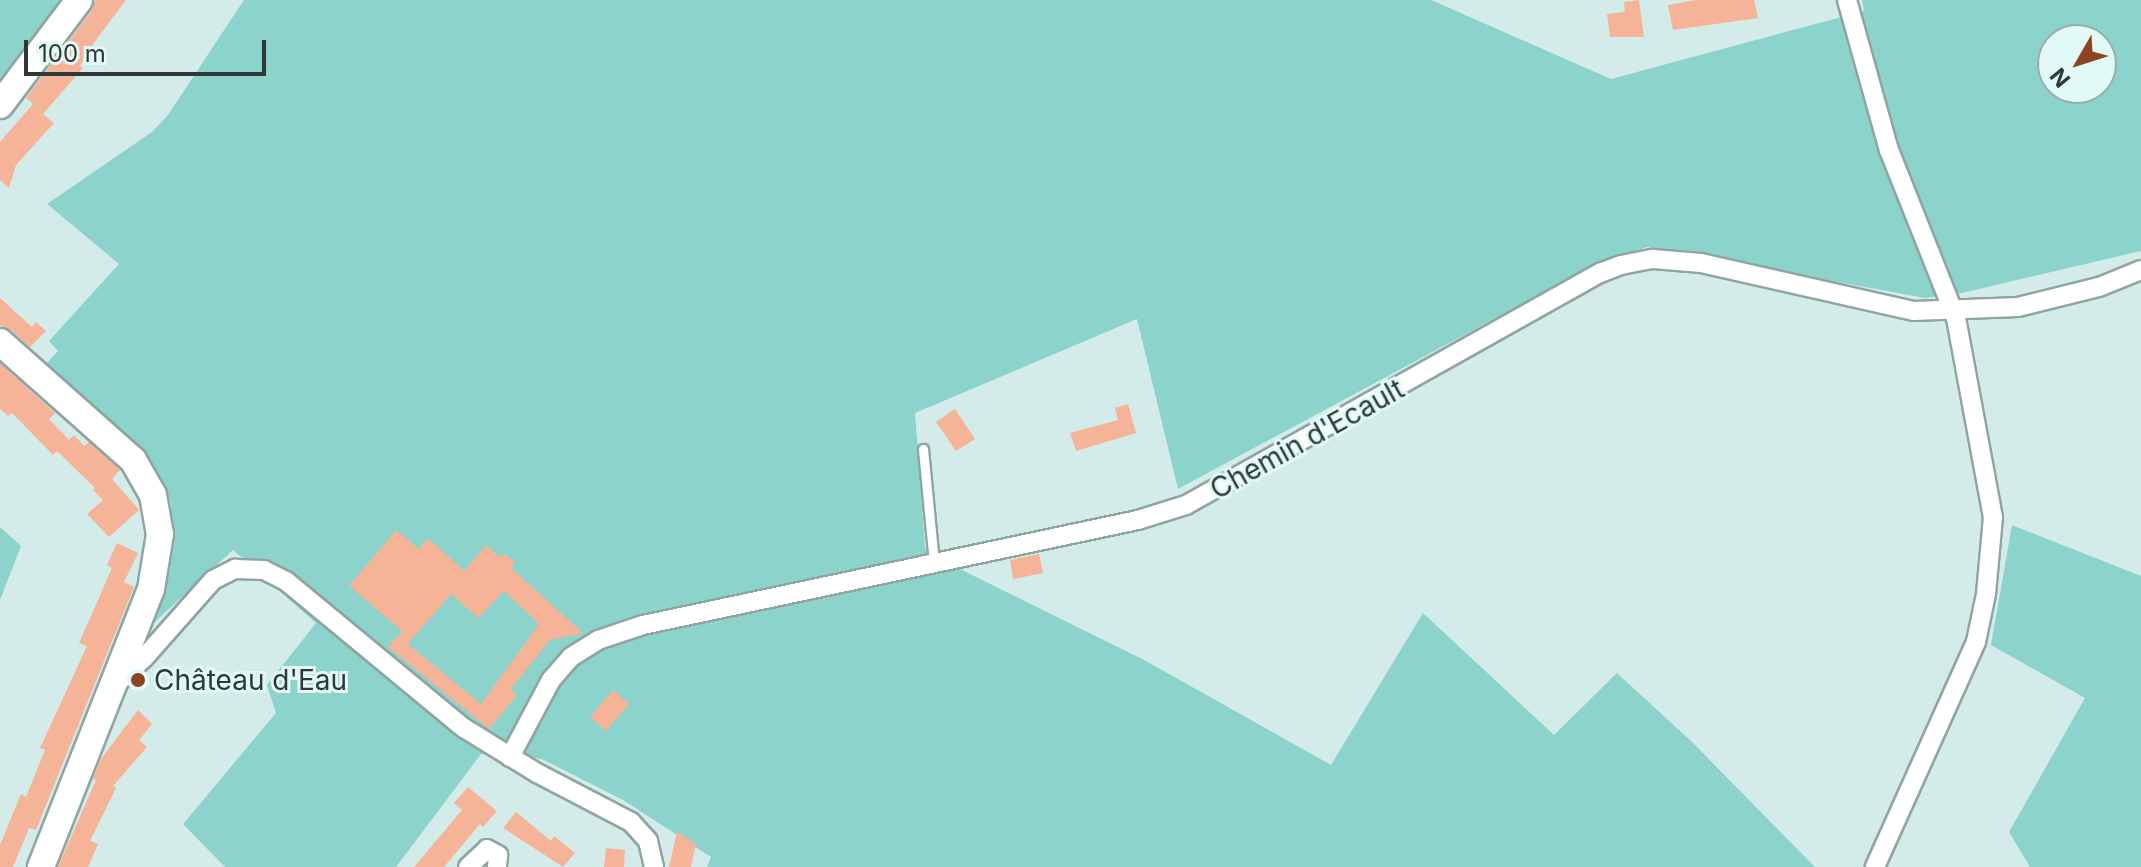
<!DOCTYPE html>
<html>
<head>
<meta charset="utf-8">
<style>
  body { margin:0 }
  #map { position:relative; width:2141px; height:867px; overflow:hidden; background:#d4ece9; font-family:Inter,sans-serif }
  div>[style] { position:absolute }
  [style*='--x'] { left:calc(var(--x)*1px); top:calc(var(--y)*1px); width:calc(var(--w)*1px); rotate:calc(var(--a)*1deg) }
  .green>* { inset:0; background:#8bd3cb }
  .building>* { inset:0; background:#f5b397 }
  .roads { filter:drop-shadow(2px 0 #8fa5a2) drop-shadow(-2px 0 #8fa5a2) drop-shadow(0 2px #8fa5a2) drop-shadow(0 -2px #8fa5a2) }
  .lane>* { height:9px; margin:-4.5px; padding:0 4.5px; transform-origin:4.5px; border-radius:4.5px; background:#fff }
  .street>* { height:18px; margin:-9px; padding:0 9px; transform-origin:9px; border-radius:9px; background:#fff }
  .secondary>* { height:26px; margin:-13px; padding:0 13px; transform-origin:13px; border-radius:13px; background:#fff }
  .dots>* { width:22px; height:22px; translate:-50% -50%; box-sizing:border-box; border:4px solid #e1faf6; border-radius:50% }
  span { translate:-50% -50%; white-space:nowrap; text-align:center; line-height:1.15; -webkit-text-stroke:6px #e1faf6; paint-order:stroke }
  .street-label { font-size:28px; color:#2f3837 }
  .poi-label { font-size:28px; color:#2f3837 }
  .left { translate:0 -50%; text-align:left }
  .north { position:absolute; left:2037px; top:24px; width:80px; height:80px; box-sizing:border-box; background:#e1faf6; border:2px solid #9aacaa; border-radius:50%; rotate:231deg; font-size:22px; font-weight:700; line-height:32px; text-align:center; color:#2f3837 }
  .north::after { content:''; display:block; margin:auto; width:28px; height:36px; background:#8c4424; clip-path:polygon(50% 0,100% 100%,50% 72%,0 100%) }
  .scale { position:absolute; left:24px; top:40px; width:242px; height:36px; box-sizing:border-box; border:4px solid #2f3837; border-top:0; padding-left:10px; font-size:24px; line-height:28px; white-space:nowrap; color:#2f3837; -webkit-text-stroke:6px #e1faf6; paint-order:stroke }
</style>
</head>
<body>
<div id="map">
  <div class="green">
    <div style="clip-path:polygon(0 0,63px 0,0 83px)"></div>
    <div style="clip-path:polygon(evenodd,244px 0,1431px 0,1611px 79px,1864px 11px,1862px 0,2141px 0,2141px 251px,1962px 293px,1925px 298px,1647px 247px,1588px 268px,1178px 489px,1137px 319px,915px 413px,925px 547px,933px 569px,958px 568px,1144px 660px,1331px 765px,1423px 613px,1554px 735px,1617px 673px,1691px 741px,1815px 867px,707px 867px,711px 857px,623px 800px,544px 760px,513px 752px,481px 754px,396px 867px,225px 867px,183px 824px,276px 713px,267px 685px,316px 623px,233px 550px,146px 630px,171px 504px,157px 472px,131px 443px,44px 366px,58px 351px,49px 341px,119px 264px,47px 204px,152px 132px,168px 115px,244px 0,2053px 40px,2101px 40px,2101px 88px,2053px 88px,2053px 40px)"></div>
    <div style="clip-path:polygon(2012px 525px,2141px 576px,2141px 867px,2030px 867px,2009px 832px,2085px 698px,1991px 645px)"></div>
    <div style="clip-path:polygon(0 527px,21px 546px,0 600px)"></div>
  </div>
  <div class="building">
    <div style="clip-path:polygon(95px 0,126px 0,90px 48px,80px 66px,83px 68px,43px 114px,54px 123px,16px 165px,9px 188px,0 180px,0 142px,33px 104px,26px 98px,92px 10px)"></div>
    <div style="clip-path:polygon(1639px 0,1644px 37px,1610px 37px,1607px 14px,1625px 12px,1624px 2px)"></div>
    <div style="clip-path:polygon(1696px 0,1754px 0,1758px 18px,1673px 30px,1668px 5px)"></div>
    <div style="clip-path:polygon(0 298px,32px 327px,36px 322px,46px 331px,30px 347px,11px 330px,0 326px)"></div>
    <div style="clip-path:polygon(0 363px,55px 413px,49px 419px,69px 440px,74px 435px,84px 446px,89px 442px,120px 470px,112px 479px,139px 510px,109px 537px,87px 514px,103px 500px,93px 490px,95px 488px,57px 451px,53px 455px,12px 413px,8px 416px,0 409px)"></div>
    <div style="clip-path:polygon(1128px 404px,1136px 433px,1076px 451px,1070px 433px,1118px 420px,1115px 408px)"></div>
    <div style="clip-path:polygon(955px 409px,975px 439px,956px 451px,936px 422px)"></div>
    <div style="clip-path:polygon(evenodd,396px 530px,419px 549px,428px 538px,464px 571px,486px 545px,498px 556px,505px 554px,515px 562px,511px 568px,583px 633px,550px 640px,511px 689px,517px 695px,489px 729px,388px 647px,402px 631px,349px 586px,396px 530px,504px 591px,539px 624px,481px 704px,408px 644px,451px 594px,478px 618px,504px 591px)"></div>
    <div style="clip-path:polygon(117px 543px,138px 553px,124px 582px,134px 587px,36px 830px,29px 828px,13px 867px,0 867px,0 845px,21px 794px,26px 797px,45px 750px,40px 748px,87px 646px,79px 643px,112px 568px,107px 565px)"></div>
    <div style="clip-path:polygon(1039px 554px,1043px 573px,1013px 579px,1010px 560px)"></div>
    <div style="clip-path:polygon(613px 690px,629px 704px,606px 731px,590px 717px)"></div>
    <div style="clip-path:polygon(138px 710px,152px 724px,139px 740px,147px 747px,113px 786px,116px 788px,90px 841px,98px 844px,88px 867px,58px 867px,96px 780px,93px 779px,101px 759px)"></div>
    <div style="clip-path:polygon(468px 787px,497px 811px,483px 827px,480px 824px,444px 867px,414px 867px,462px 810px,454px 803px)"></div>
    <div style="clip-path:polygon(516px 812px,551px 841px,554px 836px,575px 853px,563px 867px,503px 828px)"></div>
    <div style="clip-path:polygon(677px 832px,696px 844px,691px 867px,669px 867px)"></div>
    <div style="clip-path:polygon(606px 848px,625px 850px,624px 867px,604px 867px)"></div>
  </div>
  <div class="roads">
    <div class="lane">
      <div style="--x:923;--y:449;--w:115;--a:84.5"></div>
    </div>
    <div class="street">
      <div style="--x:1847;--y:0;--w:156;--a:74.4"></div>
      <div style="--x:1889;--y:150;--w:181;--a:68.3"></div>
      <div style="--x:1956;--y:318;--w:202;--a:79.5"></div>
      <div style="--x:1993;--y:517;--w:77;--a:95.2"></div>
      <div style="--x:1986;--y:594;--w:49;--a:101.8"></div>
      <div style="--x:1976;--y:642;--w:247;--a:114.2"></div>
      <div style="--x:115;--y:685;--w:40;--a:-43"></div>
      <div style="--x:144;--y:658;--w:104;--a:-48.5"></div>
      <div style="--x:213;--y:580;--w:25;--a:-27"></div>
      <div style="--x:235;--y:569;--w:29;--a:2"></div>
      <div style="--x:264;--y:570;--w:25;--a:27"></div>
      <div style="--x:286;--y:581;--w:231;--a:39.6"></div>
      <div style="--x:464;--y:728;--w:86;--a:31.7"></div>
      <div style="--x:537;--y:773;--w:106;--a:27.5"></div>
      <div style="--x:631;--y:822;--w:25;--a:48"></div>
      <div style="--x:648;--y:841;--w:27;--a:77"></div>
      <div style="--x:510;--y:757;--w:87;--a:-62"></div>
      <div style="--x:551;--y:680;--w:30;--a:-49"></div>
      <div style="--x:571;--y:657;--w:32;--a:-32"></div>
      <div style="--x:598;--y:640;--w:47;--a:-18.4"></div>
      <div style="--x:643;--y:625;--w:506;--a:-11.98"></div>
      <div style="--x:1138;--y:520;--w:50;--a:-17.4"></div>
      <div style="--x:1186;--y:505;--w:475;--a:-29.3"></div>
      <div style="--x:1600;--y:273;--w:22;--a:-21"></div>
      <div style="--x:1621;--y:265;--w:33;--a:-11"></div>
      <div style="--x:1653;--y:259;--w:48;--a:4.8"></div>
      <div style="--x:1701;--y:263;--w:218;--a:12.7"></div>
      <div style="--x:1914;--y:311;--w:104;--a:-2.2"></div>
      <div style="--x:2018;--y:307;--w:83;--a:-13.9"></div>
      <div style="--x:2099;--y:287;--w:45;--a:-22"></div>
      <div style="--x:468;--y:867;--w:26;--a:-43"></div>
      <div style="--x:487;--y:849;--w:13;--a:29"></div>
      <div style="--x:498;--y:855;--w:12;--a:95"></div>
    </div>
    <div class="secondary">
      <div style="--x:0;--y:105;--w:131;--a:-53"></div>
      <div style="--x:0;--y:342;--w:178;--a:41.6"></div>
      <div style="--x:133;--y:460;--w:40;--a:60.3"></div>
      <div style="--x:153;--y:495;--w:40;--a:80"></div>
      <div style="--x:160;--y:534;--w:56;--a:99.3"></div>
      <div style="--x:151;--y:589;--w:299;--a:111.6"></div>
    </div>
  </div>
  <div class="dots">
    <div style="left:138px;top:680px;background:#8c4424"></div>
  </div>
  <div class="street-label">
    <span style="left:1307px;top:439px;rotate:-29deg">Chemin d'Ecault</span>
  </div>
  <div class="poi-label">
    <span class="left" style="left:154px;top:680px">Château d'Eau</span>
  </div>
  <div class="north">N</div>
  <div class="scale">100 m</div>
</div>
</body>
</html>
